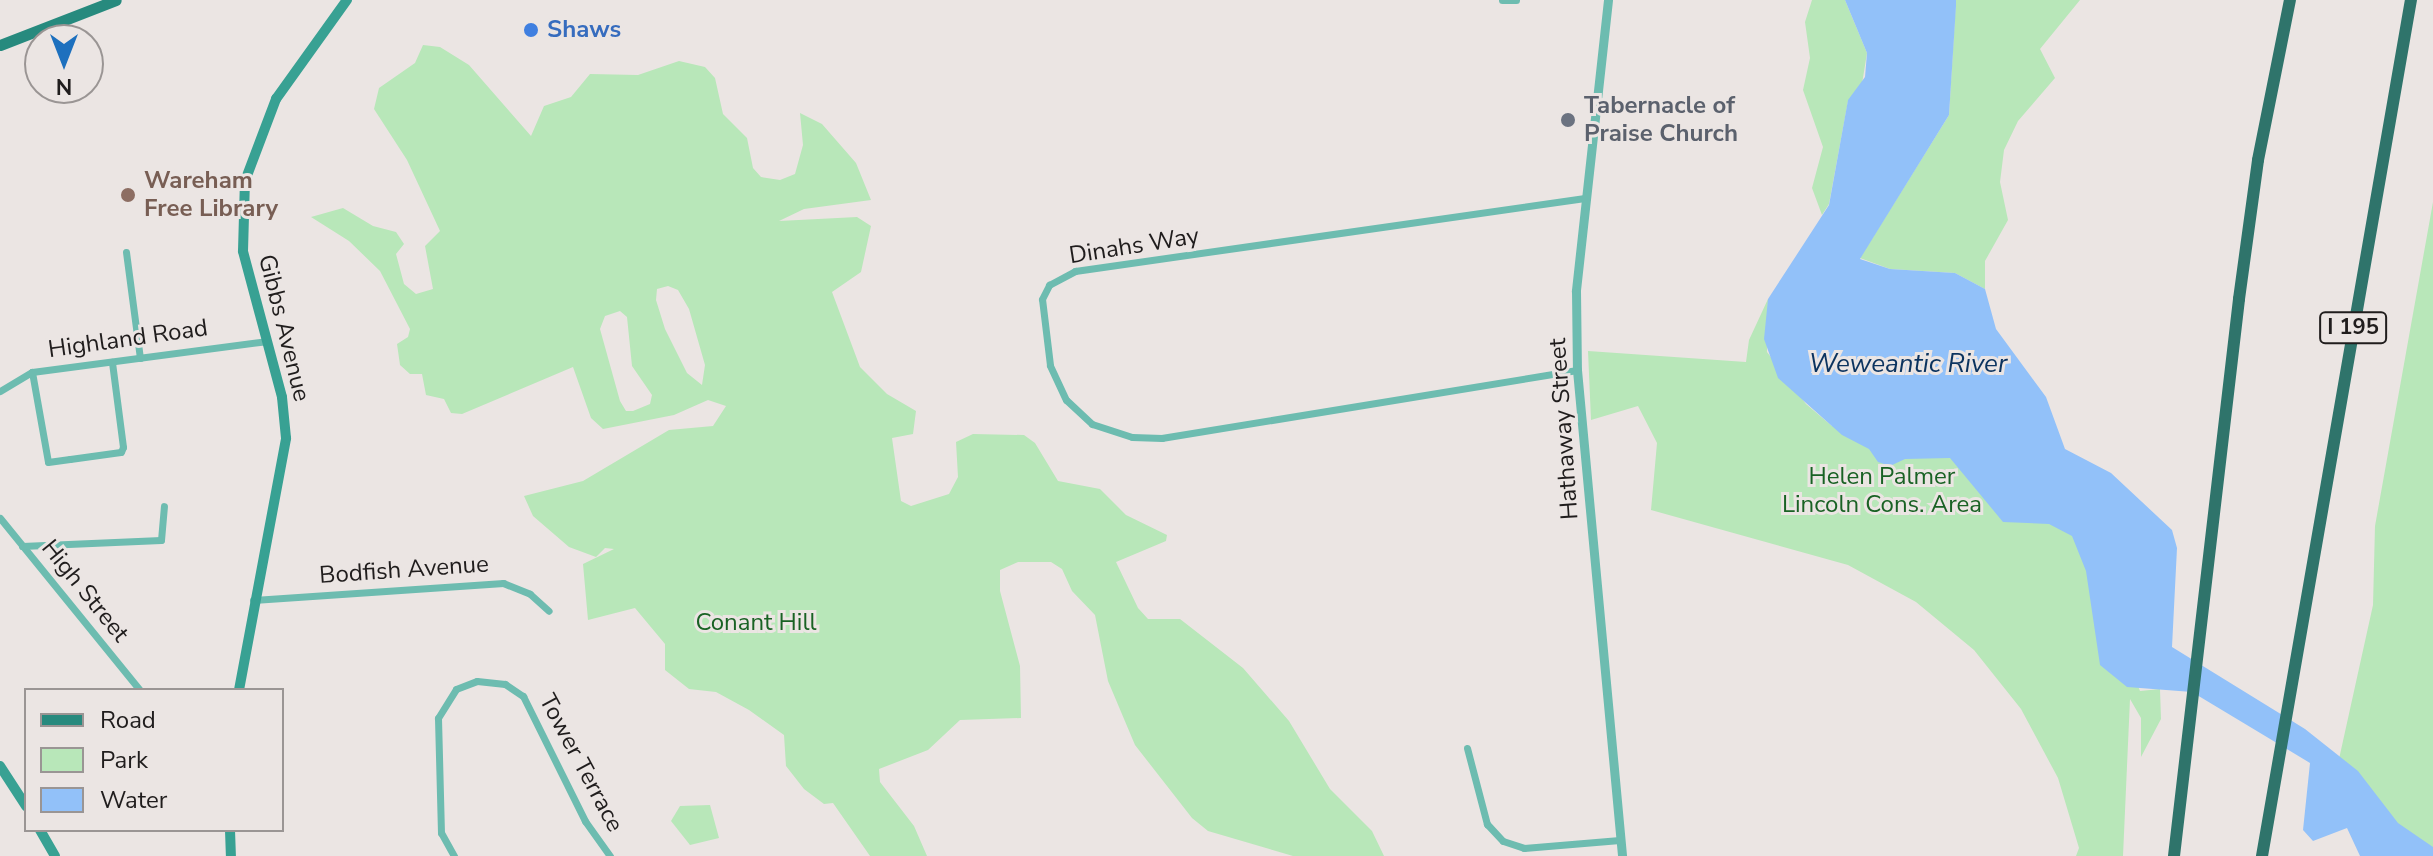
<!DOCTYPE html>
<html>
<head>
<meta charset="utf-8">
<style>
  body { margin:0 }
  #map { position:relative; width:2433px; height:856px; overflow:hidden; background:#ebe5e3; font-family:"Nunito Sans",sans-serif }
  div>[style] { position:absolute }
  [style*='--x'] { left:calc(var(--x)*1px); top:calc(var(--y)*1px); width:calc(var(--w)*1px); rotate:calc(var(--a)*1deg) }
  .green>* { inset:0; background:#b8e7b9 }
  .water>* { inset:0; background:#92c1f9 }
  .minor>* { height:7px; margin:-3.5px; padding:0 3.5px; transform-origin:3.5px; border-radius:3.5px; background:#6dbcb0 }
  .tertiary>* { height:9px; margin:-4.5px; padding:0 4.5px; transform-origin:4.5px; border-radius:4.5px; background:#6dbcb0 }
  .secondary>* { height:10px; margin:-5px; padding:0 5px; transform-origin:5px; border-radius:5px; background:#38a193 }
  .primary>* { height:11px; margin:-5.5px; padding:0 5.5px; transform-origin:5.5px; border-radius:5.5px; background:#278a7e }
  .motorway>* { height:12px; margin:-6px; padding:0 6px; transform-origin:6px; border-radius:6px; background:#2f746b }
  .dots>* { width:22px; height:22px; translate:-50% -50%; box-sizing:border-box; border:4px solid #ebe5e3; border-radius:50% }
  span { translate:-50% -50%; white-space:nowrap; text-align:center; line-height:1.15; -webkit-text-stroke:6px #ebe5e3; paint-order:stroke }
  .shield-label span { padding:2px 6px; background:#ebe5e3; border:2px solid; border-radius:6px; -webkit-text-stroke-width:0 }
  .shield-label { font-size:22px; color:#201d1d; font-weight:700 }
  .shop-label { font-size:24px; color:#366cbe; font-weight:700 }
  .left { translate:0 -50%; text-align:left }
  .worship-label { font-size:24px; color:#5b616d; font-weight:700 }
  .education-label { font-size:24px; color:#785e54; font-weight:700 }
  .street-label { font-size:24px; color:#201d1d }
  .park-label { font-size:24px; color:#196224 }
  .water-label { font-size:26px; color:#0b335f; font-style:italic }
  .legend { position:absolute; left:24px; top:688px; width:260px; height:144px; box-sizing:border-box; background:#ebe5e3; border:2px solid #9a9594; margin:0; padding:10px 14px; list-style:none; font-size:24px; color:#201d1d }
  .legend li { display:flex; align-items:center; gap:16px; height:40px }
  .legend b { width:40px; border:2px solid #9a9594 }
  .north { position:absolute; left:24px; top:24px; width:80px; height:80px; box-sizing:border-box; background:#ebe5e3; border:2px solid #9a9594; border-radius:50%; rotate:180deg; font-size:22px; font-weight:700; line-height:32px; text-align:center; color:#201d1d }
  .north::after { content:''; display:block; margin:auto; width:28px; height:36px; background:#1d70be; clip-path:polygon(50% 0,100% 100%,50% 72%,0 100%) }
</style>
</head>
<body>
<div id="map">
  <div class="green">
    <div style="clip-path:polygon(1812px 0,1845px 0,1867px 53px,1862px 84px,1848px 101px,1829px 204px,1822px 215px,1812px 188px,1823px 147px,1803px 90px,1810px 58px,1805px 22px)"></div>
    <div style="clip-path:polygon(1956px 0,2080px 0,2040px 49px,2055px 78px,2018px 121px,2004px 150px,2000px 182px,2008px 220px,1985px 261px,1985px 289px,1955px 273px,1890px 269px,1860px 258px,1949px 115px)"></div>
    <div style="clip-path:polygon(evenodd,423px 45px,440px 47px,469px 65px,531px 136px,544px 106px,571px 97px,590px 74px,638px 75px,679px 61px,705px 67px,715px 78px,723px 114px,747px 138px,753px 168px,761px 177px,780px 180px,795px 174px,803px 145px,800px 113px,822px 124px,856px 163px,871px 200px,804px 209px,779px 221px,857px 217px,871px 226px,861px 272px,832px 292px,860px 367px,887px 394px,916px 411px,913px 434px,892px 438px,901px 501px,911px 506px,949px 494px,958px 477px,956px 442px,973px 434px,1024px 435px,1035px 443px,1058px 481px,1100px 489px,1126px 515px,1167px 535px,1166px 541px,1116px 562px,1138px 608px,1148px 619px,1180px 619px,1243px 668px,1289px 721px,1330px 789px,1372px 831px,1384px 856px,1293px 856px,1208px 831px,1192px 818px,1135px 745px,1108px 681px,1095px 615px,1072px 591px,1062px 569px,1051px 562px,1018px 562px,1000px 570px,1000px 591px,1020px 666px,1021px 718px,960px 720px,928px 750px,879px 769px,880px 782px,914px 826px,927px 856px,870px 856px,833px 803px,824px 804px,804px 789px,786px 766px,784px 735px,749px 710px,716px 692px,689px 689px,665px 670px,665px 644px,635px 608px,588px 620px,583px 564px,614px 549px,605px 548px,596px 557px,569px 547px,533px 516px,524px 496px,583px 481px,669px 430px,713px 426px,726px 406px,708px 400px,674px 415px,603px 429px,591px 418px,573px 367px,462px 414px,451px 413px,444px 399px,426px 395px,422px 374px,410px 374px,400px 365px,397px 344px,408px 337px,410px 329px,380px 271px,349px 241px,311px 217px,343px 208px,373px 226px,396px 232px,404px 244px,396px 254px,404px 284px,416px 294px,433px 289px,425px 246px,440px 231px,407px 160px,374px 109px,379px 88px,415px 63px,423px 45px,668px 286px,678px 290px,689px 309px,705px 365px,702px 385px,687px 373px,665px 329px,656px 300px,657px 289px,668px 286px,423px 45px,620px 311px,627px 317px,632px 366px,652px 395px,650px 404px,633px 411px,626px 411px,620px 401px,600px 329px,605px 316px,620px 311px)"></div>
    <div style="clip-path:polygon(2433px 202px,2433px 852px,2326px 818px,2373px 605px,2375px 526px)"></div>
    <div style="clip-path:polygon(1768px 299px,1767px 352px,1806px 404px,1832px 426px,1843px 396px,2073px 525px,2140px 691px,2160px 689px,2161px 719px,2141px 757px,2141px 718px,2130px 699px,2123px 856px,2076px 856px,2079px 848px,2058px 778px,2021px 709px,1974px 650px,1916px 602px,1848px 565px,1651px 510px,1657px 443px,1638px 406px,1591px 420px,1588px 351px,1746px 362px,1749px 340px)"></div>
    <div style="clip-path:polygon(710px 805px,719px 838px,690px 845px,671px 821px,680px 806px)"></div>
  </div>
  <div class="water">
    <div style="clip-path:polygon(1845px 0,1956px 0,1956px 6px,1949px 115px,1860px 259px,1890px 269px,1955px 273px,1985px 289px,1996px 329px,2046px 397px,2065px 449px,2111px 473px,2172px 530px,2177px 548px,2172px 647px,2305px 729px,2358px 771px,2398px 823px,2433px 847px,2433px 856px,2360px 856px,2347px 828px,2313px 841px,2303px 830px,2310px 763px,2192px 692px,2127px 687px,2100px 665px,2086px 571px,2072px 536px,2049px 524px,2003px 522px,1950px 458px,1905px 459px,1890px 466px,1878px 462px,1869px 449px,1842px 435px,1778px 378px,1764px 339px,1768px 299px,1829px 205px,1848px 100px,1865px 77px,1867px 53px)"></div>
  </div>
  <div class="minor">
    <div style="--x:1502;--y:0;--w:14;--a:0"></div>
    <div style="--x:126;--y:252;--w:107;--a:82.5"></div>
    <div style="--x:1577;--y:370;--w:421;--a:170.7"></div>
    <div style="--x:1162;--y:438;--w:30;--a:-178"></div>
    <div style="--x:1132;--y:437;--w:42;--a:-162"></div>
    <div style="--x:1092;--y:424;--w:35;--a:-137"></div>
    <div style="--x:1066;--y:400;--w:38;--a:-115"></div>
    <div style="--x:1050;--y:365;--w:66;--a:-96.9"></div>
    <div style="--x:1042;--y:299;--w:16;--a:-63"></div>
    <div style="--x:1049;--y:285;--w:30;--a:-28"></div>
    <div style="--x:1075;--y:271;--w:515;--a:-8.15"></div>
    <div style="--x:32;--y:372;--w:91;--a:79.9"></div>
    <div style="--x:48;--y:462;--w:22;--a:-8"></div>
    <div style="--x:70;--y:459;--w:51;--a:-7.8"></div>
    <div style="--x:121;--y:452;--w:5;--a:-68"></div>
    <div style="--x:123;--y:447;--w:86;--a:-97.4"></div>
    <div style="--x:0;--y:391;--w:37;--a:-31"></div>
    <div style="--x:32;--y:372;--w:236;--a:-7.5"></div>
    <div style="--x:0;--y:518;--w:222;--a:50.9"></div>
    <div style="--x:22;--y:546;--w:139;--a:-2.5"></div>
    <div style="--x:161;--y:540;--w:34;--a:-85"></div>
    <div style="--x:253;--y:600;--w:251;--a:-3.9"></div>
    <div style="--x:503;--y:583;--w:29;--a:22"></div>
    <div style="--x:530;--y:594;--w:25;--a:42"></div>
    <div style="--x:1467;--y:748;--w:79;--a:75.3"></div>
    <div style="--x:1487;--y:824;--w:23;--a:47"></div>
    <div style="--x:1503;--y:841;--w:22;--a:18"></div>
    <div style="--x:1524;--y:848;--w:96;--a:-4.8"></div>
    <div style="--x:454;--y:856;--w:26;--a:-119"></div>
    <div style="--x:441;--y:833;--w:115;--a:-91.5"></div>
    <div style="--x:438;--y:718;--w:34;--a:-58"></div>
    <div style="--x:456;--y:689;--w:22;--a:-21"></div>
    <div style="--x:477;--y:681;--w:28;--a:6"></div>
    <div style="--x:505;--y:684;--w:22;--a:34"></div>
    <div style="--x:523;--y:696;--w:140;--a:63.6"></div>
    <div style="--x:585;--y:821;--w:43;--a:54.5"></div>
  </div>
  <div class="tertiary">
    <div style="--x:1608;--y:0;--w:293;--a:96.3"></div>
    <div style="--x:1576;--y:291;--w:79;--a:89.3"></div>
    <div style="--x:1577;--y:370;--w:488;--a:84.7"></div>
  </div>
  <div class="secondary">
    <div style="--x:239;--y:690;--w:256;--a:-79.4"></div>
    <div style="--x:286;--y:438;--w:41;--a:-95.6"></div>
    <div style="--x:282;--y:397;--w:151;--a:-105"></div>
    <div style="--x:243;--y:251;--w:70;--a:-88.4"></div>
    <div style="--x:245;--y:181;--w:88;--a:-69.3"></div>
    <div style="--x:276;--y:99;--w:122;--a:-54.4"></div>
    <div style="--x:0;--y:766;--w:48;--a:57"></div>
    <div style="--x:40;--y:830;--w:30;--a:60"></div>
    <div style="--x:230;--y:830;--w:26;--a:88"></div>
  </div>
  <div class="primary">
    <div style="--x:0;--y:45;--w:124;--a:-21.2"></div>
  </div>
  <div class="motorway">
    <div style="--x:2174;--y:856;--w:561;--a:-83.34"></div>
    <div style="--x:2239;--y:299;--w:140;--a:-82.2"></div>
    <div style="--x:2258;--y:160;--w:163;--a:-78.7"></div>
    <div style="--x:2262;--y:856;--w:869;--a:-80.13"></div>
  </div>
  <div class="dots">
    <div style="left:531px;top:30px;background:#3f7fe0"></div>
    <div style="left:1568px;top:120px;background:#6b7280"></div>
    <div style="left:128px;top:195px;background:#8d6e63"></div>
  </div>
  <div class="shield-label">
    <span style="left:2353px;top:328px">I 195</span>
  </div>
  <div class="shop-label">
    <span class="left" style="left:547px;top:30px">Shaws</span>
  </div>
  <div class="worship-label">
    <span class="left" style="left:1584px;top:120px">Tabernacle of<br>Praise Church</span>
  </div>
  <div class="education-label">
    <span class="left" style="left:144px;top:195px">Wareham<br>Free Library</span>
  </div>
  <div class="street-label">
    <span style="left:1134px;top:246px;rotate:-9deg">Dinahs Way</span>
    <span style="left:284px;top:328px;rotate:76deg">Gibbs Avenue</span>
    <span style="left:128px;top:339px;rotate:-8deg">Highland Road</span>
    <span style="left:1564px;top:429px;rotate:-94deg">Hathaway Street</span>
    <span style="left:404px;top:570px;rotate:-4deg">Bodfish Avenue</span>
    <span style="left:85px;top:591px;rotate:51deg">High Street</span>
    <span style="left:581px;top:763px;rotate:62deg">Tower Terrace</span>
  </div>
  <div class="park-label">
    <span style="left:1882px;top:491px">Helen Palmer<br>Lincoln Cons. Area</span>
    <span style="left:756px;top:623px">Conant Hill</span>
  </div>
  <div class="water-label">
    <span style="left:1908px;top:364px">Weweantic River</span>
  </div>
  <ul class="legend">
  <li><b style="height:10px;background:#278a7e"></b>Road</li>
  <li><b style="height:22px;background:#b8e7b9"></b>Park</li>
  <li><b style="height:22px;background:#92c1f9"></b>Water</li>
  </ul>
  <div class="north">N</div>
</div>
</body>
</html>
